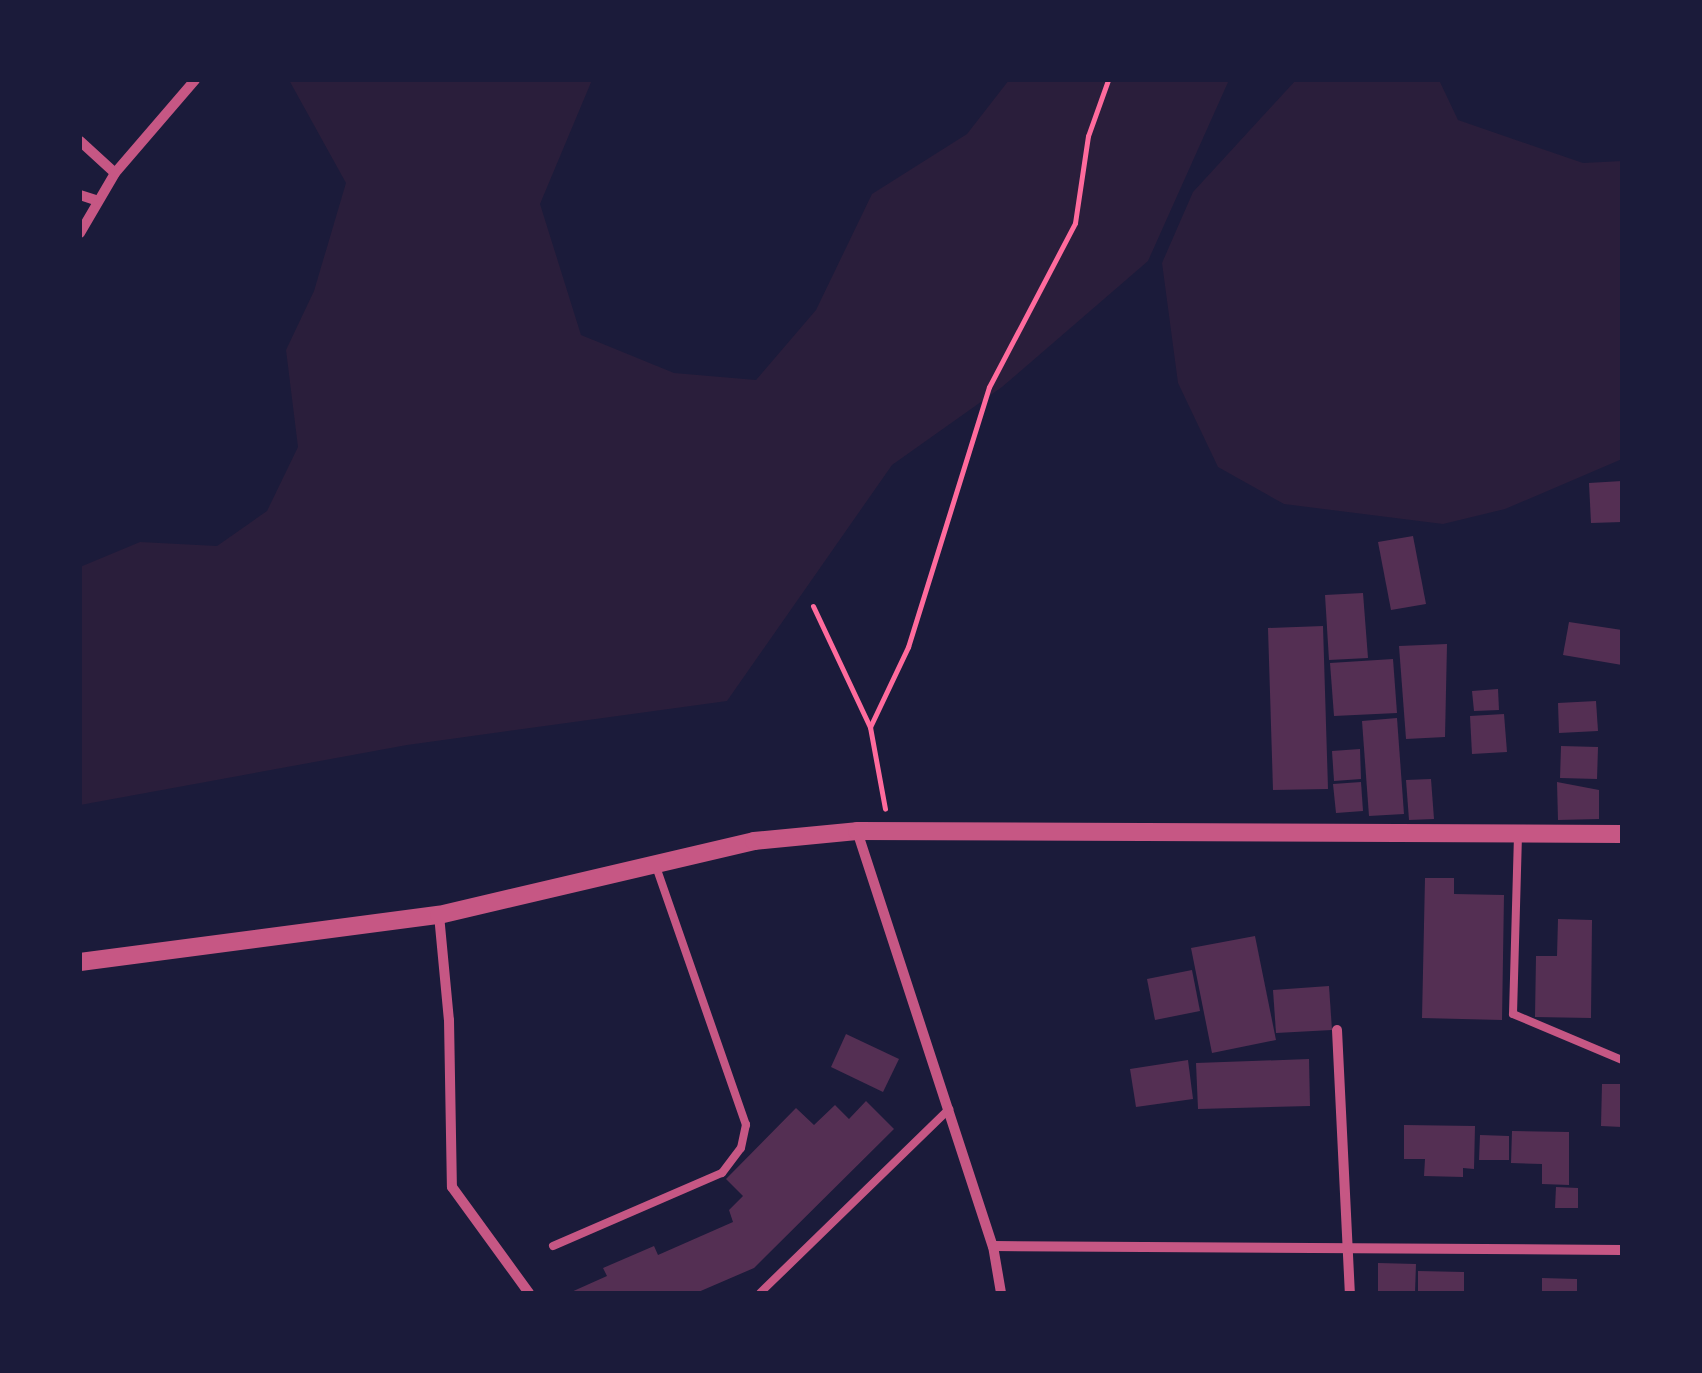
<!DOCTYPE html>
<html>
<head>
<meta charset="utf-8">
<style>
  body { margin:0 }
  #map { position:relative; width:1702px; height:1373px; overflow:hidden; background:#1b1b3a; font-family:Arial,sans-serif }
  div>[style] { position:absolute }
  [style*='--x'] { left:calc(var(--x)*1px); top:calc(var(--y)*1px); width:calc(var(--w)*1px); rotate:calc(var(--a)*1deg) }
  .green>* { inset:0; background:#2a1e3b }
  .building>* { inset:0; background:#542f53 }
  .path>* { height:5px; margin:-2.5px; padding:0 2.5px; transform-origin:2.5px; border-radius:2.5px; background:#ff6b9d }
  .service>* { height:8px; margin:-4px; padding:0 4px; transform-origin:4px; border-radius:4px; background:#c65784 }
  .minor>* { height:10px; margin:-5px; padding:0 5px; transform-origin:5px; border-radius:5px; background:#c65784 }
  .tertiary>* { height:18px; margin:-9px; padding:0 9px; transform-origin:9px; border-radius:9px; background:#c65784 }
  span { translate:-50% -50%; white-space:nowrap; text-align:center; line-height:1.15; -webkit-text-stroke:8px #1b1b3a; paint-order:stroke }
  .frame { position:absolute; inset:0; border:82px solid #1b1b3a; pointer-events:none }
</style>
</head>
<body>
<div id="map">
  <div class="green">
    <div style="clip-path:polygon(289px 80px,592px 80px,540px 204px,581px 335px,674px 373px,756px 380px,816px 310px,872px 194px,967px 134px,1009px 80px,1229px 80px,1148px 261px,1002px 387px,892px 465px,727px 701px,407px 745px,80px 805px,80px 567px,140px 542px,217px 546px,267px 511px,298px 447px,286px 350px,314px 291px,346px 183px)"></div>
    <div style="clip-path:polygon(1296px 80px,1439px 80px,1458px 120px,1583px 163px,1622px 161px,1622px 459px,1505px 509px,1443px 524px,1284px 504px,1218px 467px,1178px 383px,1162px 263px,1193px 192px)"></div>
  </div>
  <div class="building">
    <div style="clip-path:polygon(1622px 481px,1622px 522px,1591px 523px,1589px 483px)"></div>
    <div style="clip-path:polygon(1413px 536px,1426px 604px,1391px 610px,1378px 542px)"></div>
    <div style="clip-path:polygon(1363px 593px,1368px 658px,1329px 660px,1325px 595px)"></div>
    <div style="clip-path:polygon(1569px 622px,1622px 630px,1622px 665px,1563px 655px)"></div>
    <div style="clip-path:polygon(1323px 626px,1328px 789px,1273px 790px,1268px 628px)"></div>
    <div style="clip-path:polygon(1447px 644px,1445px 737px,1406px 739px,1399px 646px)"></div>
    <div style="clip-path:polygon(1393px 659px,1397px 713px,1334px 716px,1330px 663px)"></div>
    <div style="clip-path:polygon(1498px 689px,1499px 710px,1474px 711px,1472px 691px)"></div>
    <div style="clip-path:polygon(1596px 701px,1598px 731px,1559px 733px,1558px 703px)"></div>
    <div style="clip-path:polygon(1504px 714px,1507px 752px,1472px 754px,1470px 716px)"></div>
    <div style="clip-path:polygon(1397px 718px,1404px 814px,1369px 816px,1362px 721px)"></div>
    <div style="clip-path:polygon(1561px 746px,1598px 747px,1597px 779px,1560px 778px)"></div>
    <div style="clip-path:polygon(1360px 749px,1361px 779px,1334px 781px,1332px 751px)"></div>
    <div style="clip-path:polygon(1431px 779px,1434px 819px,1409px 820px,1406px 780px)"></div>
    <div style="clip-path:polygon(1361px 782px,1363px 811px,1336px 813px,1333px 784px)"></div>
    <div style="clip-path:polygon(1557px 782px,1599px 790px,1599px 819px,1558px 820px)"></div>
    <div style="clip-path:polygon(1425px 878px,1454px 878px,1454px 894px,1504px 895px,1502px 1020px,1422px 1018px)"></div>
    <div style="clip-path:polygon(1558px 919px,1592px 920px,1591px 1018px,1535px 1017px,1536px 956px,1557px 956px)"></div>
    <div style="clip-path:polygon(1255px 936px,1276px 1040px,1212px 1053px,1191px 948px)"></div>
    <div style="clip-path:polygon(1192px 970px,1200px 1011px,1155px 1020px,1147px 979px)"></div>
    <div style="clip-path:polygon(1329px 986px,1332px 1030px,1276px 1033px,1273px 990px)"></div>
    <div style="clip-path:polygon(846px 1034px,899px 1059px,883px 1092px,831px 1067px)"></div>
    <div style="clip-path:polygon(1309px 1059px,1310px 1106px,1198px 1109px,1196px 1063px)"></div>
    <div style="clip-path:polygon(1188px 1060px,1193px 1099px,1136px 1107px,1130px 1069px)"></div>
    <div style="clip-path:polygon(1602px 1084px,1622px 1084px,1622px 1127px,1601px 1126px)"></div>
    <div style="clip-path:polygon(866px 1101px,894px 1129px,754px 1268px,696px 1293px,569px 1293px,607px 1276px,603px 1268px,654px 1246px,658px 1255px,733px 1222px,729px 1210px,743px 1196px,726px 1179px,796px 1108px,814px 1125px,835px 1105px,849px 1119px)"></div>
    <div style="clip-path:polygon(1404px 1125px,1475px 1126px,1474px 1169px,1463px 1168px,1463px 1177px,1424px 1176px,1425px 1159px,1404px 1159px)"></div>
    <div style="clip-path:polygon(1512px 1131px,1569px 1132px,1569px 1185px,1542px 1184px,1542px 1164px,1511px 1163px)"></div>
    <div style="clip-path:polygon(1480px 1135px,1509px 1136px,1509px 1160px,1479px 1160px)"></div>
    <div style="clip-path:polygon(1556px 1187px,1578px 1188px,1578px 1208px,1555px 1208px)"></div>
    <div style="clip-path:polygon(1378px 1263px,1416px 1264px,1415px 1293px,1378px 1293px)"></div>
    <div style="clip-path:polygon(1418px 1271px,1464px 1272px,1464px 1293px,1418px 1293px)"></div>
    <div style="clip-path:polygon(1542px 1278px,1577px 1279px,1577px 1293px,1542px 1293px)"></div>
  </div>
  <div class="path">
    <div style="--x:813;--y:606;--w:134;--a:64.8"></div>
    <div style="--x:870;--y:727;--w:83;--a:79.6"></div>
    <div style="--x:870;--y:727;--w:89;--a:-64.6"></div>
    <div style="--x:908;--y:647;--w:272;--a:-72.7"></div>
    <div style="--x:989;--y:387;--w:185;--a:-62.3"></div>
    <div style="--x:1075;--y:223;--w:88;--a:-81.5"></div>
    <div style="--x:1088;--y:136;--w:59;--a:-70.3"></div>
  </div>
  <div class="service">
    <div style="--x:1518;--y:835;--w:179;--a:91.6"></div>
    <div style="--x:1513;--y:1014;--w:118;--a:22.9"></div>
    <div style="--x:553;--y:1246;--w:184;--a:-23.4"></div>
    <div style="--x:722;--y:1173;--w:31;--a:-53"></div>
    <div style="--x:741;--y:1148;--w:24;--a:-78"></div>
    <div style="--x:746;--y:1125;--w:274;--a:-109.2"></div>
    <div style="--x:760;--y:1293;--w:264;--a:-44.2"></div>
  </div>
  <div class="minor">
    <div style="--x:80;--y:141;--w:47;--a:42.4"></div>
    <div style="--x:80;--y:195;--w:19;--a:18"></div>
    <div style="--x:80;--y:233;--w:69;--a:-59.7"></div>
    <div style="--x:115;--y:173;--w:123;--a:-49.3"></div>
    <div style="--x:857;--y:831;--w:437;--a:71.9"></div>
    <div style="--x:993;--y:1246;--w:48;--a:80.3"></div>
    <div style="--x:439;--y:915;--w:105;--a:84.6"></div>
    <div style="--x:449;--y:1020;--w:167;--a:89"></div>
    <div style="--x:452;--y:1187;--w:131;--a:54"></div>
    <div style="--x:1337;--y:1030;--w:263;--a:87.2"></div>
    <div style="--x:993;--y:1246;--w:629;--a:0.36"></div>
  </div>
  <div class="tertiary">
    <div style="--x:80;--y:962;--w:362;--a:-7.5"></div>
    <div style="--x:439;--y:915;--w:324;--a:-13.2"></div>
    <div style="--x:754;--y:841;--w:103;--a:-5.5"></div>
    <div style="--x:857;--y:831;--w:765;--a:0.22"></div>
  </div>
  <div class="frame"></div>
</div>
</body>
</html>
